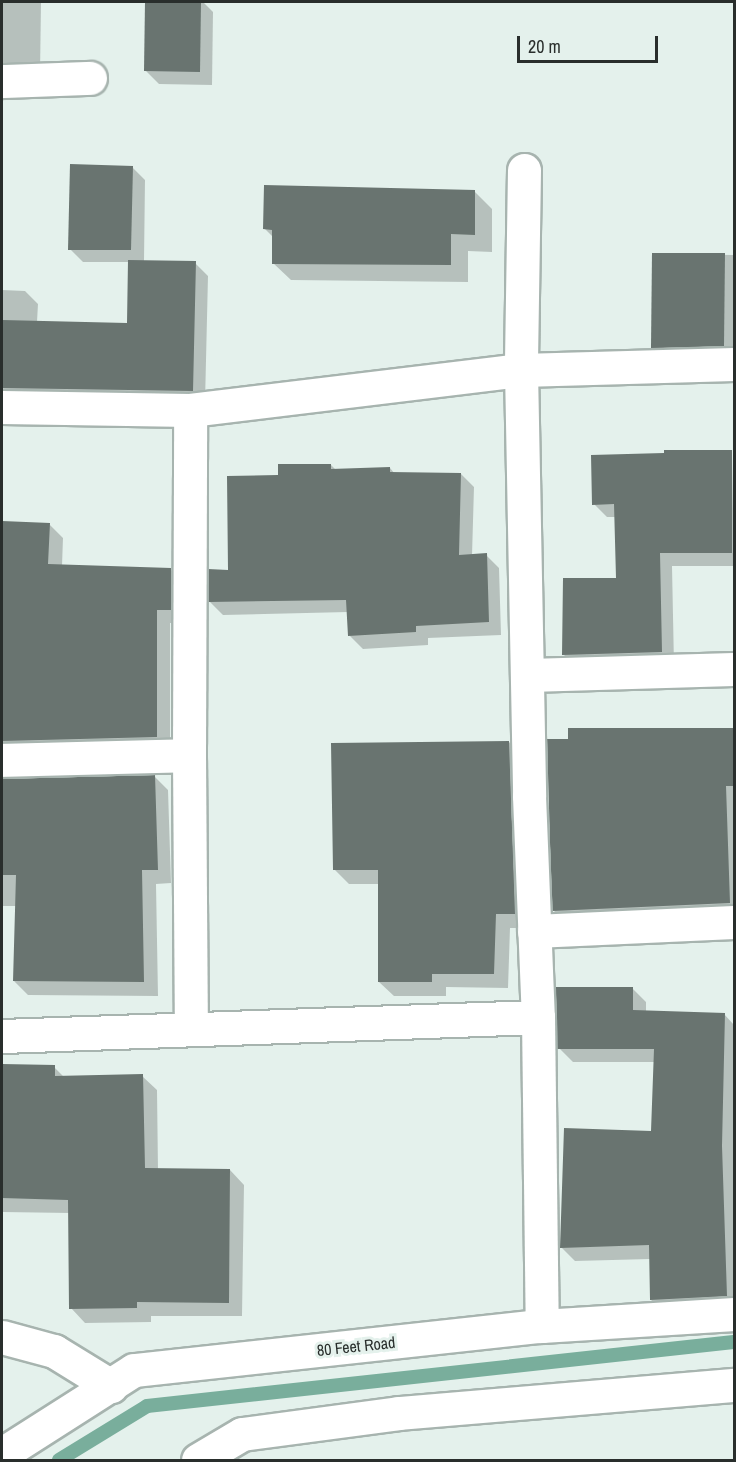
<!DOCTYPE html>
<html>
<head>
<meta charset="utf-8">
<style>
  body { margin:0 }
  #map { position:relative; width:736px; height:1462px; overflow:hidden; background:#e4f1ec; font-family:"Archivo Narrow",sans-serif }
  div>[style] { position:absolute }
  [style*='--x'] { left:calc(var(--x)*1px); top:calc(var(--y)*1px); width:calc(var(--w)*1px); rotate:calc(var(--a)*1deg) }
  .shadow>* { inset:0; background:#0003 }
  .stream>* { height:14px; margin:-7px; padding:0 7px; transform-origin:7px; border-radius:7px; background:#79ae9c }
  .building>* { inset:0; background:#697470 }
  .roads { filter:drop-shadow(2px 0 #a7b4af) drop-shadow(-2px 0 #a7b4af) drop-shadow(0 2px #a7b4af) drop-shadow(0 -2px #a7b4af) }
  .minor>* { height:33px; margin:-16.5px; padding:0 16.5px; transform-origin:16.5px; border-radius:16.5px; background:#fff }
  span { translate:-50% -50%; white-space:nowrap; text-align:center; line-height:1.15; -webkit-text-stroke:6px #e4f1ec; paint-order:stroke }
  .street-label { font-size:16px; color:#292e2c }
  .frame { position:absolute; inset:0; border:3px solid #292e2c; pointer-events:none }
  .scale { position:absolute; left:517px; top:36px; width:141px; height:27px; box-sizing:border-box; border:3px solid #292e2c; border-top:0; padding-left:8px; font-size:18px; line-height:21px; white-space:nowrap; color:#292e2c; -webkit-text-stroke:4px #e4f1ec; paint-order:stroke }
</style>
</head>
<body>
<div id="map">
  <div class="shadow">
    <div style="clip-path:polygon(2px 2px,41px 2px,40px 74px,2px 78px)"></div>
    <div style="clip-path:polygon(147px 2px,203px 2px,213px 12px,212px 85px,159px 84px,146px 71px)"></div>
    <div style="clip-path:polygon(132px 167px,145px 180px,144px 262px,195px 263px,208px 276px,205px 403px,2px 403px,2px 290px,25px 291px,38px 304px,37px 322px,128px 325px,130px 262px,83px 262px,70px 249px)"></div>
    <div style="clip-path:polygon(475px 192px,492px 209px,492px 252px,468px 251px,468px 282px,291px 280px,273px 263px,273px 237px,265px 229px)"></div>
    <div style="clip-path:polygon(654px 254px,734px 255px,734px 363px,668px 363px,652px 347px)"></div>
    <div style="clip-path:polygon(732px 451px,734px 566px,672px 566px,674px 665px,577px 668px,564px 655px,618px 579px,616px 517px,607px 517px,594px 504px)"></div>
    <div style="clip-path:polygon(331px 465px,336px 470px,390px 468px,395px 474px,461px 474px,474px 487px,472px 556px,486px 555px,499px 568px,501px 635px,428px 638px,428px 645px,363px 649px,350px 636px,348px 612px,223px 615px,210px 602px,279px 477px)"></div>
    <div style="clip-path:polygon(2px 523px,49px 524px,63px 538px,62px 566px,170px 569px,184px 583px,184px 623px,170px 623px,170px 750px,2px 765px)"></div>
    <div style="clip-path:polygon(734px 729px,734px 916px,567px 924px,554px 911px)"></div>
    <div style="clip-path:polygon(509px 742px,523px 757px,529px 928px,510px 928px,508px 988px,446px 987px,446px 996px,394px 996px,379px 982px,379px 884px,349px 884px,334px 869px)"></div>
    <div style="clip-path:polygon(154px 776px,168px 790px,171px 883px,156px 884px,158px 996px,28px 995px,14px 981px,16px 906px,2px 906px,2px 780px)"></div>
    <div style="clip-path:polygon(632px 988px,646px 1002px,646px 1012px,724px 1014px,734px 1025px,734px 1309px,665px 1314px,651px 1300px,650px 1259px,575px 1261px,561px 1247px,653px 1133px,655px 1062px,573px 1062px,559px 1048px)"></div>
    <div style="clip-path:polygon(2px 1065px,54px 1067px,65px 1078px,142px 1076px,157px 1090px,158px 1170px,230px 1170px,244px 1185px,242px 1316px,151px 1316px,151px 1322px,85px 1323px,71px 1308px,70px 1213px,2px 1212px)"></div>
  </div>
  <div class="stream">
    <div style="--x:59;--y:1460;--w:103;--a:-31.5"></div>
    <div style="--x:147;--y:1406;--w:590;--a:-6.22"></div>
  </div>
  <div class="building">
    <div style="clip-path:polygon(145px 2px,201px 2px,200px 72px,144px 71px)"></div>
    <div style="clip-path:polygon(70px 164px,133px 166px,131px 250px,68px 250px)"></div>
    <div style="clip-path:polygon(264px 185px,475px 190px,475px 235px,451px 234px,451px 265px,272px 264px,272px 230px,263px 229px)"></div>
    <div style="clip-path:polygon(652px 253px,725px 253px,724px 346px,651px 348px)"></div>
    <div style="clip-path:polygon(128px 260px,196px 261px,193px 391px,2px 388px,2px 320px,127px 323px)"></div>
    <div style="clip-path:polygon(664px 450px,732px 450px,732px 553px,660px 553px,662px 652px,562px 655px,563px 578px,616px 578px,614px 504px,592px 505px,591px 455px,664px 453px)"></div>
    <div style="clip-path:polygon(278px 464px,331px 464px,331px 469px,390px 467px,390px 472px,461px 473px,459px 555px,487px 553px,489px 622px,416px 626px,416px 632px,348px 636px,346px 600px,208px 602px,208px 569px,228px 570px,227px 476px,278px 475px)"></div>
    <div style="clip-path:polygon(2px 521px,50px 523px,48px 564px,171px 568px,171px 610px,157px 610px,157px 737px,2px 741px)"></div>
    <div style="clip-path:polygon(568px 728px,735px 728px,735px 786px,726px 786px,730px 903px,552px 911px,547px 739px,568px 739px)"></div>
    <div style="clip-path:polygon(509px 741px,515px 914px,496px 914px,494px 974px,432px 974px,432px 982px,378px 982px,378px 870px,333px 870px,331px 743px)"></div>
    <div style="clip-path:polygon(155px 775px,158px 870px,142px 870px,144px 982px,13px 981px,16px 875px,2px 875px,2px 779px)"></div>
    <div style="clip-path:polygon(556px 987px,633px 987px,633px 1010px,725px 1013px,722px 1146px,727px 1296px,650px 1300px,649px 1245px,560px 1248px,564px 1128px,651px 1131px,654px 1049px,557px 1049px)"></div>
    <div style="clip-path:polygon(2px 1064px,55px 1065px,55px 1076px,143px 1074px,145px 1168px,230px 1169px,229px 1303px,137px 1302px,137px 1308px,69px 1309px,68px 1200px,2px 1198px)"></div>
  </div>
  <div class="roads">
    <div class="minor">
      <div style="--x:2;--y:81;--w:88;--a:-2"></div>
      <div style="--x:524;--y:170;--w:200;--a:90.9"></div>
      <div style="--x:521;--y:370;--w:426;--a:88.9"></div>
      <div style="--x:529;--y:796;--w:221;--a:87.7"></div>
      <div style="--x:2;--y:407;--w:188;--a:0.9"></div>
      <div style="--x:190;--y:410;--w:333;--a:-6.9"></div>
      <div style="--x:521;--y:370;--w:213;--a:-1.6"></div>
      <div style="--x:528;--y:675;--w:206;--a:-1.7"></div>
      <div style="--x:189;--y:755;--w:274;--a:89.6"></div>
      <div style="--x:2;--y:760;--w:187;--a:-1.5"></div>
      <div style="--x:189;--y:755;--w:345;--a:-89.8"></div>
      <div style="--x:534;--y:931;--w:200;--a:-2.6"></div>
      <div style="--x:2;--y:1036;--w:536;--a:-2.03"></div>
      <div style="--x:538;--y:1017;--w:309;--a:89.3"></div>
      <div style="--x:2;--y:1337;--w:54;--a:15.1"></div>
      <div style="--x:54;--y:1351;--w:67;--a:31.6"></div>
      <div style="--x:2;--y:1454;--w:156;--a:-32.5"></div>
      <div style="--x:134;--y:1370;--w:410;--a:-6.2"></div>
      <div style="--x:542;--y:1326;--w:192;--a:-3.6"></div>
      <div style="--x:198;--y:1460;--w:51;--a:-30.6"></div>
      <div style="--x:242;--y:1434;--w:158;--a:-7.6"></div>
      <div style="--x:399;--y:1413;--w:336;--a:-4.8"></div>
    </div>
  </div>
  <div class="street-label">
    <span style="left:356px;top:1346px;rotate:-6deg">80 Feet Road</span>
  </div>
  <div class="frame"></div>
  <div class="scale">20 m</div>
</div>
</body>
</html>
